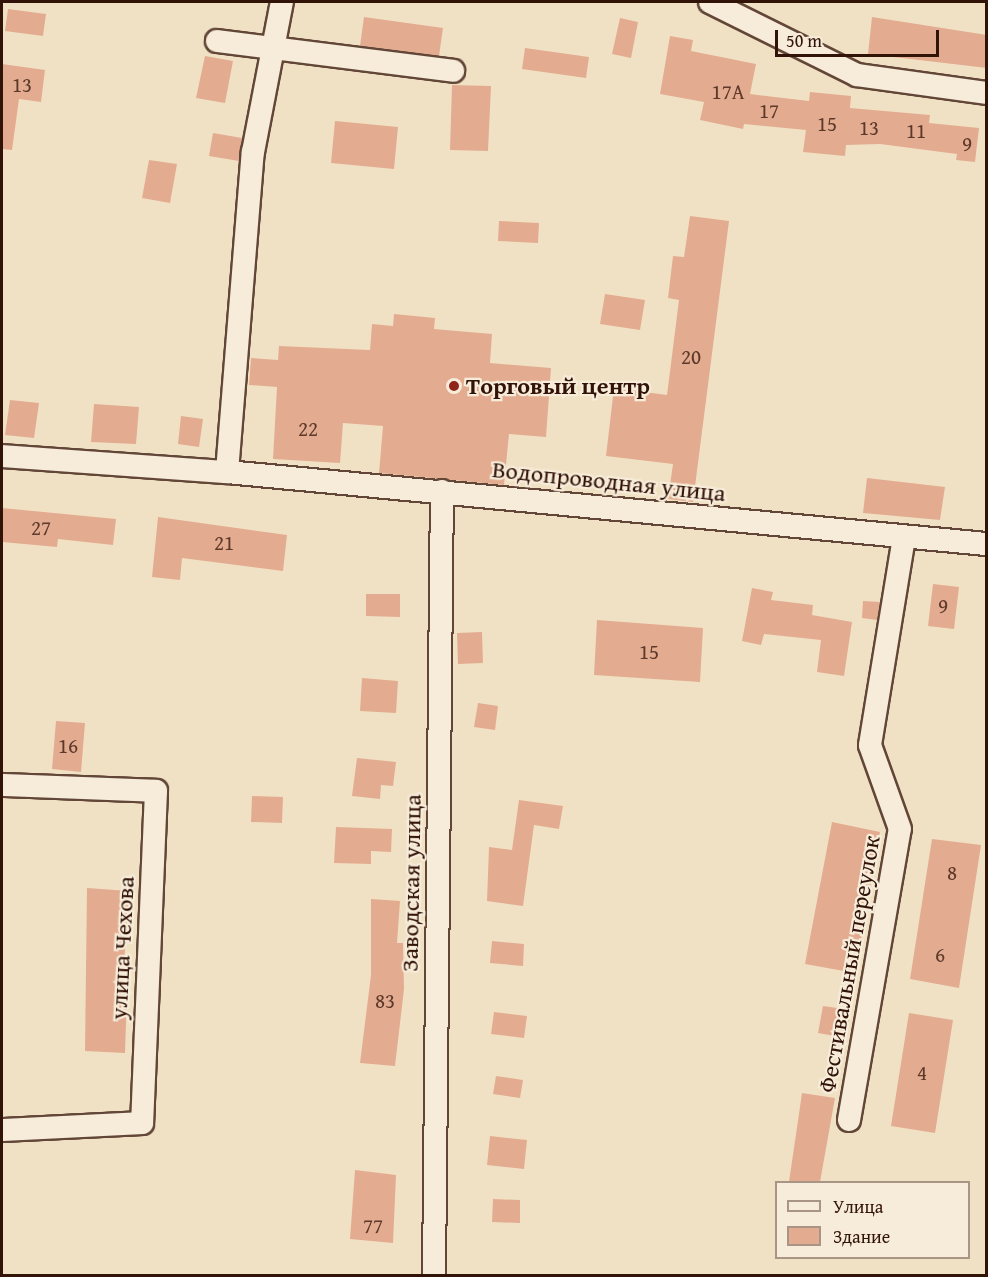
<!DOCTYPE html>
<html>
<head>
<meta charset="utf-8">
<style>
  body { margin:0 }
  #map { position:relative; width:988px; height:1277px; overflow:hidden; background:#f1e1c4; font-family:"Gentium Book Plus",serif }
  div>[style] { position:absolute }
  [style*='--x'] { left:calc(var(--x)*1px); top:calc(var(--y)*1px); width:calc(var(--w)*1px); rotate:calc(var(--a)*1deg) }
  .building>* { inset:0; background:#e3ac90 }
  .roads { filter:drop-shadow(2px 0 #624637) drop-shadow(-2px 0 #624637) drop-shadow(0 2px #624637) drop-shadow(0 -2px #624637) }
  .minor>* { height:22px; margin:-11px; padding:0 11px; transform-origin:11px; border-radius:11px; background:#f6ecd9 }
  .dots>* { width:16px; height:16px; translate:-50% -50%; box-sizing:border-box; border:3px solid #f6ecd9; border-radius:50% }
  span { translate:-50% -50%; white-space:nowrap; text-align:center; line-height:1.15; -webkit-text-stroke:4.5px #f6ecd9; paint-order:stroke }
  .number-label { font-size:21px; color:#5e392a }
  .number-label span { -webkit-text-stroke-width:0 }
  .poi-label { font-size:24px; color:#321308; font-weight:700 }
  .left { translate:0 -50%; text-align:left }
  .street-label { font-size:24px; color:#321308 }
  .frame { position:absolute; inset:0; border:3px solid #321308; pointer-events:none }
  .legend { position:absolute; left:775px; top:1181px; width:195px; height:78px; box-sizing:border-box; background:#f6ecd9; border:2px solid #a89585; margin:0; padding:8px 10px; list-style:none; font-size:18px; color:#321308 }
  .legend li { display:flex; align-items:center; gap:12px; height:30px }
  .legend b { width:30px; border:2px solid #a89585 }
  .scale { position:absolute; left:775px; top:30px; width:164px; height:27px; box-sizing:border-box; border:3px solid #321308; border-top:0; padding-left:8px; font-size:18px; line-height:21px; white-space:nowrap; color:#321308; -webkit-text-stroke:4px #f6ecd9; paint-order:stroke }
</style>
</head>
<body>
<div id="map">
  <div class="building">
    <div style="clip-path:polygon(8px 9px,46px 14px,43px 36px,5px 31px)"></div>
    <div style="clip-path:polygon(364px 17px,443px 28px,439px 56px,360px 46px)"></div>
    <div style="clip-path:polygon(872px 17px,987px 35px,987px 68px,868px 54px)"></div>
    <div style="clip-path:polygon(620px 18px,638px 22px,631px 58px,612px 54px)"></div>
    <div style="clip-path:polygon(670px 36px,693px 40px,691px 51px,756px 64px,750px 94px,809px 101px,810px 92px,851px 96px,850px 108px,930px 115px,929px 123px,979px 128px,975px 162px,956px 160px,957px 154px,880px 144px,846px 145px,845px 156px,803px 152px,806px 130px,744px 124px,743px 129px,700px 120px,704px 102px,660px 94px)"></div>
    <div style="clip-path:polygon(525px 48px,589px 57px,586px 78px,522px 69px)"></div>
    <div style="clip-path:polygon(205px 56px,233px 61px,225px 103px,196px 98px)"></div>
    <div style="clip-path:polygon(2px 64px,45px 70px,41px 102px,19px 99px,12px 150px,2px 149px)"></div>
    <div style="clip-path:polygon(452px 85px,491px 86px,488px 151px,450px 150px)"></div>
    <div style="clip-path:polygon(335px 121px,398px 127px,394px 169px,331px 163px)"></div>
    <div style="clip-path:polygon(213px 133px,242px 138px,239px 161px,209px 156px)"></div>
    <div style="clip-path:polygon(149px 160px,177px 164px,170px 203px,142px 198px)"></div>
    <div style="clip-path:polygon(690px 216px,729px 221px,693px 502px,668px 499px,673px 464px,606px 456px,614px 388px,667px 395px,679px 300px,668px 298px,673px 256px,684px 257px)"></div>
    <div style="clip-path:polygon(499px 221px,539px 223px,538px 243px,498px 241px)"></div>
    <div style="clip-path:polygon(605px 294px,645px 300px,640px 330px,600px 324px)"></div>
    <div style="clip-path:polygon(394px 314px,435px 318px,434px 329px,492px 334px,490px 363px,551px 368px,546px 437px,509px 434px,504px 485px,379px 473px,383px 426px,343px 423px,340px 463px,273px 459px,277px 387px,249px 385px,251px 358px,278px 360px,279px 346px,370px 350px,372px 324px,393px 326px)"></div>
    <div style="clip-path:polygon(10px 400px,39px 403px,34px 438px,5px 435px)"></div>
    <div style="clip-path:polygon(94px 404px,139px 407px,136px 444px,91px 442px)"></div>
    <div style="clip-path:polygon(181px 416px,203px 419px,199px 447px,178px 444px)"></div>
    <div style="clip-path:polygon(867px 478px,945px 487px,940px 520px,863px 513px)"></div>
    <div style="clip-path:polygon(2px 508px,116px 519px,113px 545px,58px 539px,57px 547px,2px 542px)"></div>
    <div style="clip-path:polygon(158px 517px,287px 535px,283px 571px,182px 558px,180px 580px,152px 577px)"></div>
    <div style="clip-path:polygon(933px 584px,959px 587px,954px 629px,928px 626px)"></div>
    <div style="clip-path:polygon(752px 588px,773px 592px,771px 600px,813px 605px,812px 615px,852px 622px,844px 676px,817px 672px,821px 640px,764px 634px,761px 645px,742px 641px)"></div>
    <div style="clip-path:polygon(366px 594px,400px 594px,400px 617px,366px 616px)"></div>
    <div style="clip-path:polygon(863px 601px,880px 602px,877px 620px,862px 618px)"></div>
    <div style="clip-path:polygon(597px 620px,703px 628px,700px 682px,594px 675px)"></div>
    <div style="clip-path:polygon(482px 632px,483px 663px,458px 664px,457px 633px)"></div>
    <div style="clip-path:polygon(362px 678px,398px 681px,396px 713px,360px 711px)"></div>
    <div style="clip-path:polygon(478px 703px,498px 706px,495px 730px,474px 727px)"></div>
    <div style="clip-path:polygon(56px 721px,85px 723px,81px 772px,52px 769px)"></div>
    <div style="clip-path:polygon(357px 758px,396px 762px,393px 786px,381px 785px,380px 799px,352px 796px)"></div>
    <div style="clip-path:polygon(252px 796px,283px 797px,282px 823px,251px 822px)"></div>
    <div style="clip-path:polygon(519px 800px,563px 806px,559px 829px,534px 825px,523px 906px,487px 901px,489px 847px,512px 850px)"></div>
    <div style="clip-path:polygon(832px 822px,880px 832px,855px 973px,805px 964px)"></div>
    <div style="clip-path:polygon(336px 827px,392px 829px,391px 852px,371px 851px,371px 864px,334px 863px)"></div>
    <div style="clip-path:polygon(932px 839px,981px 845px,959px 988px,910px 979px)"></div>
    <div style="clip-path:polygon(87px 888px,129px 891px,122px 994px,127px 994px,125px 1053px,85px 1051px)"></div>
    <div style="clip-path:polygon(371px 899px,400px 901px,397px 943px,403px 943px,404px 989px,395px 1066px,360px 1063px,371px 975px)"></div>
    <div style="clip-path:polygon(492px 941px,524px 944px,523px 966px,490px 963px)"></div>
    <div style="clip-path:polygon(823px 1006px,851px 1010px,846px 1038px,818px 1033px)"></div>
    <div style="clip-path:polygon(494px 1012px,527px 1016px,524px 1038px,491px 1034px)"></div>
    <div style="clip-path:polygon(909px 1013px,953px 1020px,935px 1133px,891px 1126px)"></div>
    <div style="clip-path:polygon(496px 1076px,523px 1080px,520px 1098px,493px 1094px)"></div>
    <div style="clip-path:polygon(802px 1093px,835px 1098px,820px 1182px,789px 1182px)"></div>
    <div style="clip-path:polygon(490px 1136px,527px 1140px,524px 1169px,487px 1165px)"></div>
    <div style="clip-path:polygon(355px 1170px,396px 1175px,393px 1243px,350px 1239px)"></div>
    <div style="clip-path:polygon(493px 1199px,520px 1200px,520px 1223px,492px 1222px)"></div>
  </div>
  <div class="roads">
    <div class="minor">
      <div style="--x:710;--y:2;--w:164;--a:26.4"></div>
      <div style="--x:857;--y:75;--w:130;--a:7.9"></div>
      <div style="--x:217;--y:41;--w:238;--a:7.2"></div>
      <div style="--x:2;--y:456;--w:226;--a:4.1"></div>
      <div style="--x:227;--y:472;--w:762;--a:5.42"></div>
      <div style="--x:227;--y:472;--w:321;--a:-85.4"></div>
      <div style="--x:253;--y:152;--w:153;--a:-79.1"></div>
      <div style="--x:2;--y:785;--w:154;--a:2.2"></div>
      <div style="--x:156;--y:791;--w:332;--a:92.4"></div>
      <div style="--x:142;--y:1123;--w:140;--a:177.1"></div>
      <div style="--x:849;--y:1120;--w:295;--a:-80.1"></div>
      <div style="--x:900;--y:829;--w:89;--a:-109.7"></div>
      <div style="--x:870;--y:745;--w:211;--a:-80.7"></div>
      <div style="--x:434;--y:1276;--w:785;--a:-89.42"></div>
    </div>
  </div>
  <div class="dots">
    <div style="left:454px;top:386px;background:#8f2418"></div>
  </div>
  <div class="number-label">
    <span style="left:22px;top:85px">13</span>
    <span style="left:728px;top:92px">17А</span>
    <span style="left:769px;top:111px">17</span>
    <span style="left:827px;top:124px">15</span>
    <span style="left:869px;top:128px">13</span>
    <span style="left:916px;top:131px">11</span>
    <span style="left:967px;top:144px">9</span>
    <span style="left:691px;top:357px">20</span>
    <span style="left:308px;top:429px">22</span>
    <span style="left:41px;top:528px">27</span>
    <span style="left:224px;top:543px">21</span>
    <span style="left:943px;top:606px">9</span>
    <span style="left:649px;top:652px">15</span>
    <span style="left:68px;top:746px">16</span>
    <span style="left:952px;top:873px">8</span>
    <span style="left:940px;top:955px">6</span>
    <span style="left:385px;top:1001px">83</span>
    <span style="left:922px;top:1073px">4</span>
    <span style="left:373px;top:1226px">77</span>
  </div>
  <div class="poi-label">
    <span class="left" style="left:466px;top:386px">Торговый центр</span>
  </div>
  <div class="street-label">
    <span style="left:609px;top:481px;rotate:6deg">Водопроводная улица</span>
    <span style="left:411px;top:883px;rotate:-89deg">Заводская улица</span>
    <span style="left:122px;top:948px;rotate:-87deg">улица Чехова</span>
    <span style="left:849px;top:964px;rotate:-80deg">Фестивальный переулок</span>
  </div>
  <div class="frame"></div>
  <ul class="legend">
  <li><b style="height:8px;background:#f6ecd9"></b>Улица</li>
  <li><b style="height:16px;background:#e3ac90"></b>Здание</li>
  </ul>
  <div class="scale">50 m</div>
</div>
</body>
</html>
